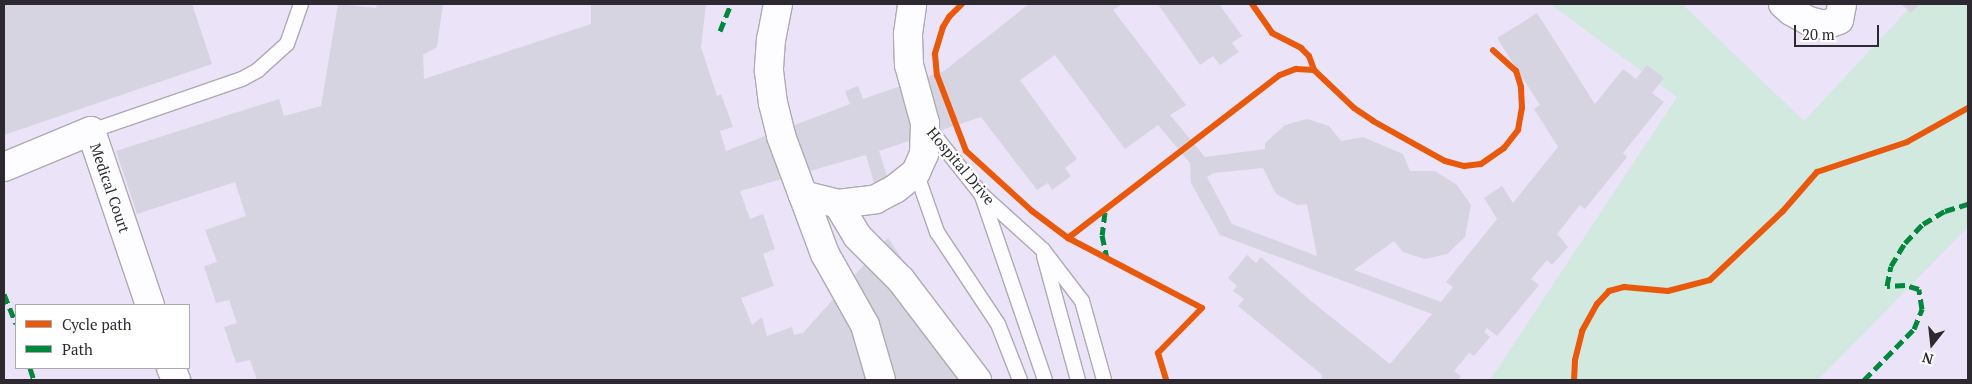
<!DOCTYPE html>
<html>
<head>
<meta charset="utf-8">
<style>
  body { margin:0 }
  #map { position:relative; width:1972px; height:384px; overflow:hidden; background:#efebf6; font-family:"PT Serif",serif }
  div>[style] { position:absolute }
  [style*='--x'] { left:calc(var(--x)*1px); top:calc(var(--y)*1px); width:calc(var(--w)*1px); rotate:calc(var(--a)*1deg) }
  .built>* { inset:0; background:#ebe3f7 }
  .green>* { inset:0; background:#d2e9df }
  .building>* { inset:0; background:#d7d4e2 }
  .roads { filter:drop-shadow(1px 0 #adaab2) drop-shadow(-1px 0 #adaab2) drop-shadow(0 1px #adaab2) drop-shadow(0 -1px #adaab2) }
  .lane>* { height:14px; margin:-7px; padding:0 7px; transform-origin:7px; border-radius:7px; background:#fdfcfe }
  .street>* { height:28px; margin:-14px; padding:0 14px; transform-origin:14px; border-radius:14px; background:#fdfcfe }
  .quiet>* { height:5px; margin-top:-2.5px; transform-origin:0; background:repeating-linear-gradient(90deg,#00873e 0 10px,transparent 0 15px) }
  .cycleway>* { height:6px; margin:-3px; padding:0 3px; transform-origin:3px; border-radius:3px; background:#e8590c }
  span { translate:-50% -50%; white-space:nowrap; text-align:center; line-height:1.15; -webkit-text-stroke:4.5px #fff; paint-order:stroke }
  .street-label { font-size:15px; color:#2c2931 }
  .frame { position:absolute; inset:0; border:5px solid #2c2931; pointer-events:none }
  .legend { position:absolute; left:15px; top:304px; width:175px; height:65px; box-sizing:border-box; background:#fff; border:1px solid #aba9ad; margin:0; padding:6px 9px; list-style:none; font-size:15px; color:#2c2931 }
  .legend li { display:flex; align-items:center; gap:10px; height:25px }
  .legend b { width:25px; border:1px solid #aba9ad }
  .north { position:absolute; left:1907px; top:319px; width:50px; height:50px; -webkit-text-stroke:4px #fff; paint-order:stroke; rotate:196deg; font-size:14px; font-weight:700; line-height:20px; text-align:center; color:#2c2931 }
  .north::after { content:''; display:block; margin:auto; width:18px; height:22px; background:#2c2931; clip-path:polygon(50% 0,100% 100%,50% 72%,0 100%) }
  .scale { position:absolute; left:1794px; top:25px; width:85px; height:22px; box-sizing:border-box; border:2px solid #2c2931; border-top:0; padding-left:6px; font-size:15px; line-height:18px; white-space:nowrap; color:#2c2931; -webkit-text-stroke:4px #fff; paint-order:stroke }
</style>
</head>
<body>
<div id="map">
  <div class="built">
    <div style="clip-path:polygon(evenodd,4px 4px,1968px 4px,1968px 380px,4px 380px,4px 4px,16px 305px,189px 305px,189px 368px,16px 368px,16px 305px)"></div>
  </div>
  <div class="green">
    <div style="clip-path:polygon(1550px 4px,1682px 4px,1804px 121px,1913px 4px,1968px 4px,1968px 227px,1818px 380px,1490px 380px,1677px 97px)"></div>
  </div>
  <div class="building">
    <div style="clip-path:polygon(4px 4px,192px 4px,212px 64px,4px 135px)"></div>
    <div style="clip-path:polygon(evenodd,338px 4px,376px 8px,377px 4px,443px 4px,437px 47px,423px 55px,424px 79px,591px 24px,591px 4px,706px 4px,701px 47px,717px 96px,721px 94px,733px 127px,720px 131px,726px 151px,850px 104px,845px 91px,858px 86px,863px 99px,944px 71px,1029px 4px,1122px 4px,1113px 10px,1186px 105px,1170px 115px,1205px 157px,1265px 149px,1265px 143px,1285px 125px,1307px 119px,1329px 126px,1341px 141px,1363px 137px,1403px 154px,1410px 171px,1435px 171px,1457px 185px,1471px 205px,1465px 237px,1447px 254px,1425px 259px,1403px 252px,1394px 241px,1354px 270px,1441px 302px,1453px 287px,1446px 282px,1497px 219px,1484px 198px,1502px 186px,1513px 203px,1558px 147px,1534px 109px,1540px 105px,1497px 38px,1537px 13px,1595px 104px,1623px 69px,1636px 79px,1647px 65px,1664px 78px,1652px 93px,1664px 102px,1623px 153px,1627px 157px,1585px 209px,1580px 205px,1557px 234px,1568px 247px,1552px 265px,1547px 260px,1531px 279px,1539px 285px,1497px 336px,1487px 328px,1484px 332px,1490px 337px,1474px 356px,1469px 353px,1454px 371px,1461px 376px,1458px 380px,1322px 380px,1321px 374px,1238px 306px,1244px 299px,1233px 291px,1237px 286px,1228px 278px,1247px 255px,1256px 263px,1261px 257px,1311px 301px,1390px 364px,1432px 314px,1220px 235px,1191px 183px,1190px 163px,1158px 125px,1125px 149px,1055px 55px,1020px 80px,1077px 159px,1065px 168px,1071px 176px,1052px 190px,1048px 183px,1037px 190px,981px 117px,879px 151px,888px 179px,874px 183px,866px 155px,740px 191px,750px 219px,763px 214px,775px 249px,763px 254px,774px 286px,741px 298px,752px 325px,762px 317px,767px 336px,792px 327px,794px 335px,803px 333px,888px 238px,984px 380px,257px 380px,250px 360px,236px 363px,224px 327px,237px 323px,229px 300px,216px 303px,204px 266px,217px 262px,205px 230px,246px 216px,235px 182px,137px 214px,116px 151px,279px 99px,284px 116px,321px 106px,338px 4px,1263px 168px,1276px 194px,1297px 205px,1307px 204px,1317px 256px,1232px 224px,1207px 177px,1214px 173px,1263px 168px)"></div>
    <div style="clip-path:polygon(1158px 4px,1219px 4px,1242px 36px,1232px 43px,1239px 52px,1220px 65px,1213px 56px,1200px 65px)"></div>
    <div style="clip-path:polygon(1901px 4px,1920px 4px,1911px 13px)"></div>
  </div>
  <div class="roads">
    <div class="lane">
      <div style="--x:927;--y:126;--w:87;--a:51.5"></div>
      <div style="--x:981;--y:194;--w:84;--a:42.1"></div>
      <div style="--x:1043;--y:250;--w:64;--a:52.6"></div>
      <div style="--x:1082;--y:301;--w:82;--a:74.4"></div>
      <div style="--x:91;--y:131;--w:160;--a:-19"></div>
      <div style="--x:242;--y:79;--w:18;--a:-29"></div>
      <div style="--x:258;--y:70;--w:39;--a:-42"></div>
      <div style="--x:287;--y:44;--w:42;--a:-70.7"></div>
      <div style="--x:916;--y:172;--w:64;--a:70.7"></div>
      <div style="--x:937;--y:232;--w:110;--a:56.5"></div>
      <div style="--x:998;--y:324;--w:60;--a:68.6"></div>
      <div style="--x:982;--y:196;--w:194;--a:71.1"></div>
      <div style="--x:1044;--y:256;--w:129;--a:74.7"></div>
    </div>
    <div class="street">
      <div style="--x:778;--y:4;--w:36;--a:101"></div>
      <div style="--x:771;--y:39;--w:32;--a:94"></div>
      <div style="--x:769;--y:71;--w:32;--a:83"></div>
      <div style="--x:773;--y:103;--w:34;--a:76"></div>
      <div style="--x:781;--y:136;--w:63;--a:69.6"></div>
      <div style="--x:803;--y:195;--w:36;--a:14"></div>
      <div style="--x:838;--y:204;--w:38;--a:-7"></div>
      <div style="--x:876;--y:199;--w:21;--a:-28"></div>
      <div style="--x:895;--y:189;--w:27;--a:-39"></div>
      <div style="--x:916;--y:172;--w:20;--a:-66"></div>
      <div style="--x:924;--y:154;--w:31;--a:-88"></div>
      <div style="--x:925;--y:123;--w:60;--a:-105.4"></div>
      <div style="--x:909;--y:65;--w:31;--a:-92"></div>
      <div style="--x:908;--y:34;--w:30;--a:-82"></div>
      <div style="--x:1783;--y:4;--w:11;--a:41"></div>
      <div style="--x:1791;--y:11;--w:21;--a:29"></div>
      <div style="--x:1809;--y:21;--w:16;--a:14"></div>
      <div style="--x:1825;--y:25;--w:15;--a:-20"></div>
      <div style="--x:1839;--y:20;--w:16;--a:-79"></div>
      <div style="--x:4;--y:167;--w:94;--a:-22.5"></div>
      <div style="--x:91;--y:131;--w:184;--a:71.3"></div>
      <div style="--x:803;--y:195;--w:63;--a:69.6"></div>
      <div style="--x:825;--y:254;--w:81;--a:60.6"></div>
      <div style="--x:865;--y:325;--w:57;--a:73.8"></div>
      <div style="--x:838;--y:204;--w:37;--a:59"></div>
      <div style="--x:857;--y:236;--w:62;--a:45"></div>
      <div style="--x:901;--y:280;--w:126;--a:52.8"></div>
      <div style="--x:171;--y:368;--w:13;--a:67"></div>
    </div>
  </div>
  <div class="quiet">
    <div style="--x:720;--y:31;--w:29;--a:-68"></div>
    <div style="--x:1105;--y:212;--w:23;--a:97"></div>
    <div style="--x:1102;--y:235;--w:24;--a:78"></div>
    <div style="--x:4;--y:294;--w:32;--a:68"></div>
    <div style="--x:30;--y:368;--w:13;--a:72"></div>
    <div style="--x:1864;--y:380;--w:71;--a:-45.6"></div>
    <div style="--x:1914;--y:329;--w:22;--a:-68"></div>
    <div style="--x:1922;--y:309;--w:20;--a:-99"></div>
    <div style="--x:1919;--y:289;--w:15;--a:-164"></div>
    <div style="--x:1905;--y:285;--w:18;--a:177"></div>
    <div style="--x:1887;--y:286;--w:20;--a:-79"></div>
    <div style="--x:1891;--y:266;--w:27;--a:-59"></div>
    <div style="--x:1905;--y:243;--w:26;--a:-47"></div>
    <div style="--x:1923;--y:224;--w:26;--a:-31"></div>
    <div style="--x:1945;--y:211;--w:24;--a:-17"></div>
  </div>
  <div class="cycleway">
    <div style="--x:962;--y:4;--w:18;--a:135"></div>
    <div style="--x:949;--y:17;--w:12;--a:121"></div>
    <div style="--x:943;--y:27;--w:28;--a:107"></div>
    <div style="--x:935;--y:54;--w:21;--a:85"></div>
    <div style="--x:937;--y:75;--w:81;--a:69.1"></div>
    <div style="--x:966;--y:151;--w:89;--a:42.3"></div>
    <div style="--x:1032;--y:211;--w:45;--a:36.9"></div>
    <div style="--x:1068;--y:238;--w:267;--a:-37.6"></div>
    <div style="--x:1280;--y:75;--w:17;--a:-21"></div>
    <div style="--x:1296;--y:69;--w:18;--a:3"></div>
    <div style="--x:1252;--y:4;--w:35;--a:55"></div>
    <div style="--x:1272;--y:33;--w:33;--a:27"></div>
    <div style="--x:1301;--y:48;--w:11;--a:45"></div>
    <div style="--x:1309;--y:56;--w:15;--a:70"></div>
    <div style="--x:1314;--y:70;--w:55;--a:43.5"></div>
    <div style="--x:1354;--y:108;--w:23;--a:34"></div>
    <div style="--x:1373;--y:121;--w:82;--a:29.1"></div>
    <div style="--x:1445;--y:161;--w:20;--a:15"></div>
    <div style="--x:1464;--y:166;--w:17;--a:-7"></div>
    <div style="--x:1481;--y:164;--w:28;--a:-35"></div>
    <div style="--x:1504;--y:148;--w:23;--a:-52"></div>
    <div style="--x:1518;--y:130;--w:22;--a:-80"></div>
    <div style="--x:1522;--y:108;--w:21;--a:-93"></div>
    <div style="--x:1521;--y:87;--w:17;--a:-107"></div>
    <div style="--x:1516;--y:71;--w:31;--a:-138"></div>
    <div style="--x:1068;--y:238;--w:151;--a:27.6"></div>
    <div style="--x:1202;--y:308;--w:63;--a:134.4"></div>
    <div style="--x:1158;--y:353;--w:28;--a:73"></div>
    <div style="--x:1574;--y:380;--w:20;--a:-87"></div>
    <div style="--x:1575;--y:360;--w:30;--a:-76"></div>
    <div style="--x:1582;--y:331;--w:31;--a:-61"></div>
    <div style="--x:1597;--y:304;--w:18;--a:-47"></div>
    <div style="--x:1609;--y:291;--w:16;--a:-15"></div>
    <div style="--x:1624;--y:287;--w:44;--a:5.2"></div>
    <div style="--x:1668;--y:291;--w:43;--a:-14.7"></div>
    <div style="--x:1710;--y:280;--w:100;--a:-43.4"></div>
    <div style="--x:1783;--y:211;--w:52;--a:-48.9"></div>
    <div style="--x:1817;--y:172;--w:95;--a:-18.4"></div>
    <div style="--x:1907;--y:142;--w:70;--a:-29.1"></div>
  </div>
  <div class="street-label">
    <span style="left:961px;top:166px;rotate:50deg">Hospital Drive</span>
    <span style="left:110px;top:188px;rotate:71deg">Medical Court</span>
  </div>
  <div class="frame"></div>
  <ul class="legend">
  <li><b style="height:6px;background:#e8590c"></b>Cycle path</li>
  <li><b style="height:6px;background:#00873e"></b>Path</li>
  </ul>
  <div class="north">N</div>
  <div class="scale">20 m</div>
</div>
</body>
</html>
